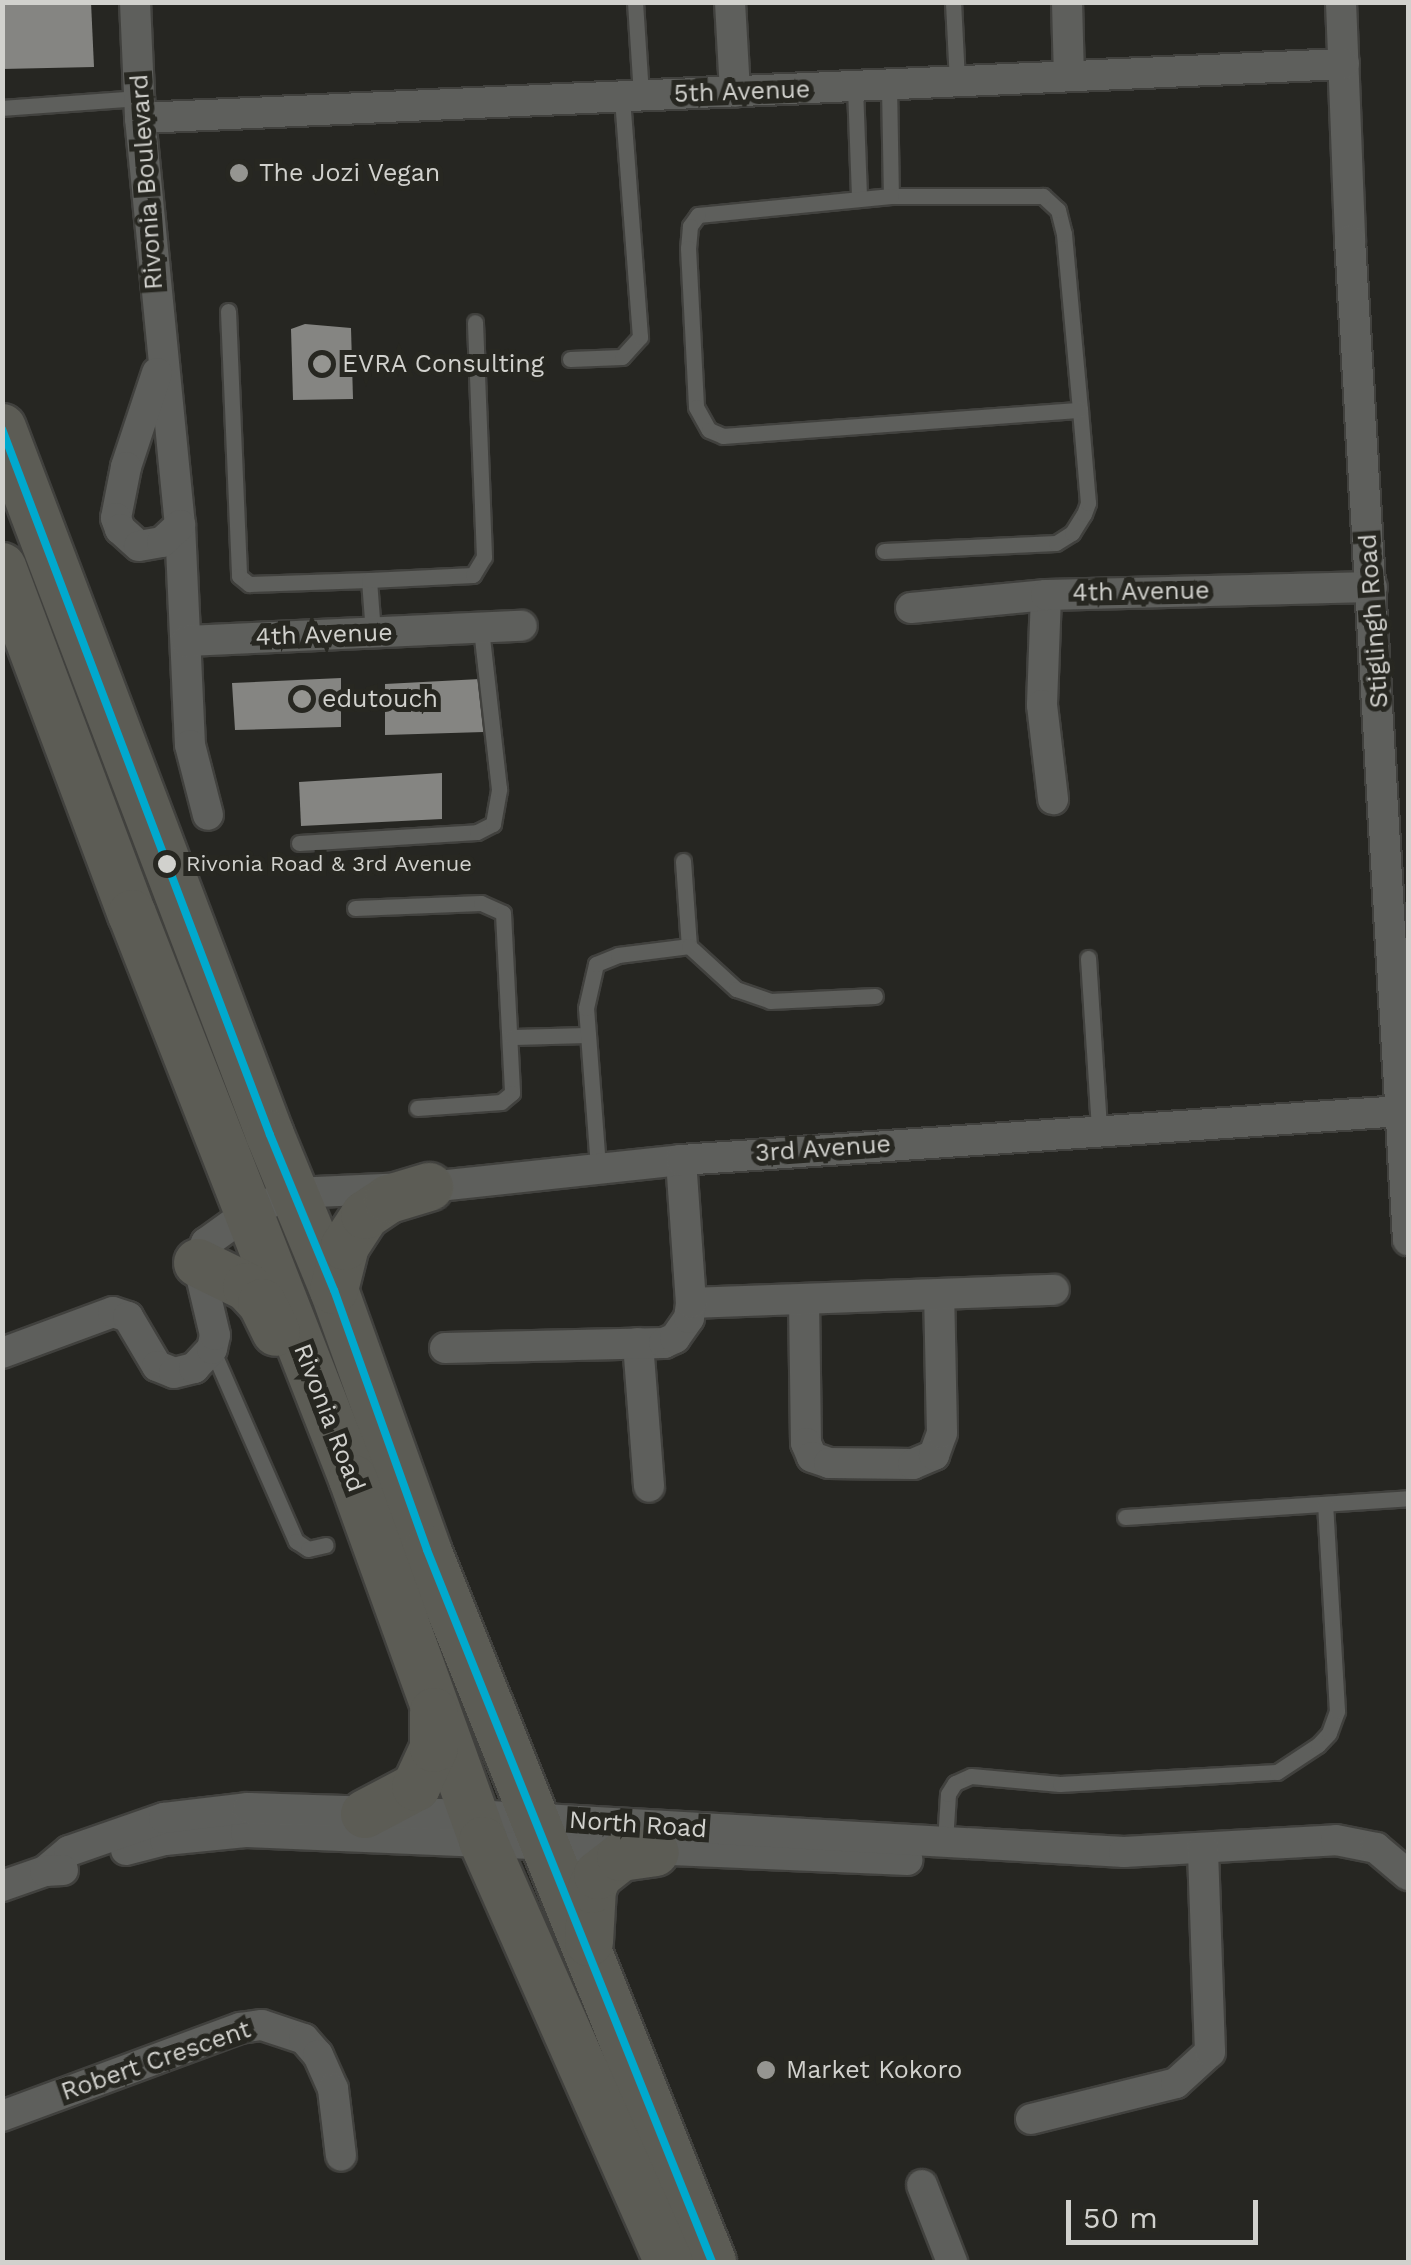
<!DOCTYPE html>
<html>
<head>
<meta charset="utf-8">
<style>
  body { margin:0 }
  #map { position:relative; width:1411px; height:2265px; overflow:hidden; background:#262622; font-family:"Work Sans",sans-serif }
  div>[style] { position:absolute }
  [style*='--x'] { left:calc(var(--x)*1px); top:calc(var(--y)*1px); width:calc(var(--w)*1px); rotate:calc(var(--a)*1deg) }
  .building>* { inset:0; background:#858582 }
  .roads { filter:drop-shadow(2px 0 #41413e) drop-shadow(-2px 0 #41413e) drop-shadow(0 2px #41413e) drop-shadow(0 -2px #41413e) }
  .lane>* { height:15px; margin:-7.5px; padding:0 7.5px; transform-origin:7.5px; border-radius:7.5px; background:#5e5f5c }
  .street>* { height:30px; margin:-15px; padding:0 15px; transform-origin:15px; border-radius:15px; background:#5e5f5c }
  .primary>* { height:48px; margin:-24px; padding:0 24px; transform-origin:24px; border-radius:24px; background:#5c5c55 }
  .bus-1>* { height:8px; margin:-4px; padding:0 4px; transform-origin:4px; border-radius:4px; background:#00a9ce }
  .dots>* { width:28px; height:28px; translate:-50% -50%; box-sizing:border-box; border:5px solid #272721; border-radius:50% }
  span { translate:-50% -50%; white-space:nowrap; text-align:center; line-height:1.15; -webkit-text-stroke:10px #272721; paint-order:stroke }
  .bus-label { font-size:22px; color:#d1d1cd }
  .left { translate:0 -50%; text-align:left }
  .street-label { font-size:25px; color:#d1d1cd }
  .poi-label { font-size:25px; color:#d1d1cd }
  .frame { position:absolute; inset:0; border:5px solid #d1d1cd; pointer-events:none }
  .scale { position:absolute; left:1066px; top:2200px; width:192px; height:45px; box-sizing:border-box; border:5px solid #d1d1cd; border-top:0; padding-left:12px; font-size:30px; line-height:35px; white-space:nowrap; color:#d1d1cd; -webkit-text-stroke:8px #272721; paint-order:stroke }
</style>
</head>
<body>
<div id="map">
  <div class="building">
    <div style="clip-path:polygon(2px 2px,91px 2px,94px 67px,2px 69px)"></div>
    <div style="clip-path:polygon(305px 324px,351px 328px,353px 399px,293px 400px,291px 329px)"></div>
    <div style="clip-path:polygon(341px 678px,341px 727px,235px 730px,232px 683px)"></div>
    <div style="clip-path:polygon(480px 679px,484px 732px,385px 735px,385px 684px)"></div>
    <div style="clip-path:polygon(442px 773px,442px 819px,301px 826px,299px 782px)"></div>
  </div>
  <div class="roads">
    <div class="lane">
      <div style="--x:635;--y:2;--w:94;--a:86.3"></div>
      <div style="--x:953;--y:2;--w:80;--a:87.1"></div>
      <div style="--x:889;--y:85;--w:111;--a:89"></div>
      <div style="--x:855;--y:87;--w:111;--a:87.9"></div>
      <div style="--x:2;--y:108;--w:137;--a:-4.2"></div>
      <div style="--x:228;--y:311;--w:265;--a:87.6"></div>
      <div style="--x:239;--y:576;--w:13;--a:39"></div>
      <div style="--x:249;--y:584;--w:120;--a:-1.9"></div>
      <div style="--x:570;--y:359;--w:52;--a:-2.2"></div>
      <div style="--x:622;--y:357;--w:27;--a:-48"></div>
      <div style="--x:640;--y:337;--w:241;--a:-94.3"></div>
      <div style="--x:884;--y:551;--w:172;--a:-2.7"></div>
      <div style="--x:1056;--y:543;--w:19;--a:-32"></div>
      <div style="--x:1072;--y:533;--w:22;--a:-58"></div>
      <div style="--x:1084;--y:514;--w:12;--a:-70"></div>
      <div style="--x:1088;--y:503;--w:93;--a:-94.9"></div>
      <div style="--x:1080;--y:410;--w:177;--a:-95.2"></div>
      <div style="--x:1064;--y:234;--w:25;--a:-104"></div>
      <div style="--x:1058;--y:210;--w:21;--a:-137"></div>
      <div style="--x:1043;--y:196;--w:152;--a:180"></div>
      <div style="--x:891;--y:196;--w:194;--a:174.4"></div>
      <div style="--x:698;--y:215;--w:14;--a:126"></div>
      <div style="--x:690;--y:226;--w:22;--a:95"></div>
      <div style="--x:688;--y:248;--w:159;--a:87.1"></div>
      <div style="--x:696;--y:407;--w:26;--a:61"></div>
      <div style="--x:709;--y:430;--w:15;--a:23"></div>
      <div style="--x:723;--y:436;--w:358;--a:-4.2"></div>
      <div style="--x:373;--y:633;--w:53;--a:-94.3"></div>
      <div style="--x:369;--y:580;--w:104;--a:-2.8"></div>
      <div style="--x:473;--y:575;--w:21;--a:-59"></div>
      <div style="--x:484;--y:557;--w:235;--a:-92.2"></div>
      <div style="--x:299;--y:843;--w:178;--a:-3.5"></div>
      <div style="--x:477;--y:832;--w:18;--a:-27"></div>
      <div style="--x:493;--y:824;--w:36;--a:-80"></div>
      <div style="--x:499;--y:789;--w:162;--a:-96.4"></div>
      <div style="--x:683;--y:861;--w:85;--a:86"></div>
      <div style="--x:355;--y:908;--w:126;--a:-2.3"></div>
      <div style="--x:481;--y:903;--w:24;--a:24"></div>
      <div style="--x:503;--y:913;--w:180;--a:87.1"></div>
      <div style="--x:512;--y:1093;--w:14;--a:141"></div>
      <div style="--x:501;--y:1102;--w:84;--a:175.9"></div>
      <div style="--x:1088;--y:958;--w:172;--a:86.3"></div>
      <div style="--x:512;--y:1037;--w:76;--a:-1.5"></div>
      <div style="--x:598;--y:1167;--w:159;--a:-94.3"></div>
      <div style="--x:586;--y:1008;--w:45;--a:-77.2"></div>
      <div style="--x:596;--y:964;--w:24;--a:-22"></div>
      <div style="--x:618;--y:955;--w:72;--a:-7.2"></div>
      <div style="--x:689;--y:946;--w:64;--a:42.5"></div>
      <div style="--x:736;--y:989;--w:36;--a:19"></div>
      <div style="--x:770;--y:1001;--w:105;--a:-2.7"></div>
      <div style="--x:212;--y:1349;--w:210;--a:66.4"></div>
      <div style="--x:296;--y:1541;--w:14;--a:34"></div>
      <div style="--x:308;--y:1549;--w:18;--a:-13"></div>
      <div style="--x:1125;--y:1517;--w:284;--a:-3.8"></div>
      <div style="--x:945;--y:1842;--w:48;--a:-86.4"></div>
      <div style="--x:948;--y:1794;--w:13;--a:-58"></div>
      <div style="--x:955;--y:1783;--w:17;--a:-24"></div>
      <div style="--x:971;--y:1776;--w:89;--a:5.1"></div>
      <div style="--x:1060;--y:1784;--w:217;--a:-3.2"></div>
      <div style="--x:1277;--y:1772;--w:49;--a:-33.4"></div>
      <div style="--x:1318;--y:1745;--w:16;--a:-47"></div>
      <div style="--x:1329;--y:1733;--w:23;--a:-70"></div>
      <div style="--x:1337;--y:1711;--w:207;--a:-93.3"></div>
    </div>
    <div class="street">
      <div style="--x:135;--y:2;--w:116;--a:87.5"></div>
      <div style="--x:140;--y:118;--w:409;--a:84.4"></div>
      <div style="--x:180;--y:525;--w:220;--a:87.4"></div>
      <div style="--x:190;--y:745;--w:72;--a:75.6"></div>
      <div style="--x:730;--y:2;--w:90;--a:86.8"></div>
      <div style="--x:1067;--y:2;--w:74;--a:88.5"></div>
      <div style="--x:1341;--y:2;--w:238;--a:87.8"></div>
      <div style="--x:1350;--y:240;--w:1002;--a:86.68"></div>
      <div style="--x:140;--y:118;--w:1205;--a:-2.57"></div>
      <div style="--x:157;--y:373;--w:99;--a:108.3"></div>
      <div style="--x:126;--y:467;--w:52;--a:101.1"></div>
      <div style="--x:116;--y:518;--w:12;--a:70"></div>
      <div style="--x:120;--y:529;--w:25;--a:42"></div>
      <div style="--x:139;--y:546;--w:23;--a:-10"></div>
      <div style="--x:162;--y:542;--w:25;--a:-43"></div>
      <div style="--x:1046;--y:595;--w:110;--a:92.1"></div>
      <div style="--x:1042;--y:705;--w:95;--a:83.3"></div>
      <div style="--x:911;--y:608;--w:136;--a:-5.5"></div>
      <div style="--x:1046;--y:595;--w:326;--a:-1.4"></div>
      <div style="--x:186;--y:641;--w:336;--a:-2.6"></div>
      <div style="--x:804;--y:1300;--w:143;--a:89.2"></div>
      <div style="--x:806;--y:1443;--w:15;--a:67"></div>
      <div style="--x:812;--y:1457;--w:18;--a:19"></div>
      <div style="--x:829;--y:1463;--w:84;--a:0.7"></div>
      <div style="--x:913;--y:1464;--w:23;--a:-23"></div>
      <div style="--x:934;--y:1455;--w:23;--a:-70"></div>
      <div style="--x:942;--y:1433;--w:138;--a:-91.2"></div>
      <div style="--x:691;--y:1303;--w:363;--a:-2.1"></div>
      <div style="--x:638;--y:1343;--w:144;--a:85.6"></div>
      <div style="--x:445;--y:1348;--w:219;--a:-1.3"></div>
      <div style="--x:664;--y:1343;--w:12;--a:-24"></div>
      <div style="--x:675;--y:1338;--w:24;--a:-55"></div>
      <div style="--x:689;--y:1318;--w:15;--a:-82"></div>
      <div style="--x:691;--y:1303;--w:143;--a:-94"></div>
      <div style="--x:2;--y:1353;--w:118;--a:-20.3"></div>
      <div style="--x:113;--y:1312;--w:16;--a:18"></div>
      <div style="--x:128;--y:1317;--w:57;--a:59.4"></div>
      <div style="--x:157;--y:1366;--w:18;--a:22"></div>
      <div style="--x:174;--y:1373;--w:21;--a:-14"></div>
      <div style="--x:194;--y:1368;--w:26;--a:-47"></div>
      <div style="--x:212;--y:1349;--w:14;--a:-78"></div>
      <div style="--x:215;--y:1335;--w:74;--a:-103.3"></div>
      <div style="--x:198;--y:1263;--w:22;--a:-68"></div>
      <div style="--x:206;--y:1243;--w:53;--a:-35.8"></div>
      <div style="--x:249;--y:1212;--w:48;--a:-23.4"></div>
      <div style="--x:293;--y:1193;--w:136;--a:-2.5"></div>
      <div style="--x:429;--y:1187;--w:253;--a:-6.1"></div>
      <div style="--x:681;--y:1160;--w:723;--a:-3.89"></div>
      <div style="--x:126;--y:1850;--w:40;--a:-14.4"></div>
      <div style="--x:165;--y:1840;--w:81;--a:-5.6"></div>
      <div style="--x:246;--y:1832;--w:662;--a:2.43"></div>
      <div style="--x:45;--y:1871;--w:31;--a:-40"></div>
      <div style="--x:69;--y:1851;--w:101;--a:-19.2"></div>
      <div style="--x:164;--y:1818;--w:85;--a:-6.8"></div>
      <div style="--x:248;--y:1808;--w:225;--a:1.8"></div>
      <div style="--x:473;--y:1815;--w:652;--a:3.25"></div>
      <div style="--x:1124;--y:1852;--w:212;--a:-3.2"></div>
      <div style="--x:1336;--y:1840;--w:41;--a:11.3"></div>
      <div style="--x:1376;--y:1848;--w:42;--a:40.2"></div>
      <div style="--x:2;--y:1886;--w:46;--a:-19.2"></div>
      <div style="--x:45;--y:1871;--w:18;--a:-3"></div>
      <div style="--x:2;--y:2116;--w:254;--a:-20.3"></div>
      <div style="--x:240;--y:2028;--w:22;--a:-8"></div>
      <div style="--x:262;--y:2025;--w:44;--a:18.4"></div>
      <div style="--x:304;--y:2039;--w:21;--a:49"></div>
      <div style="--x:318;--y:2055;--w:37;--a:66"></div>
      <div style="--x:333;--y:2089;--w:67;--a:83.2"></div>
      <div style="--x:1031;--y:2119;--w:149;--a:-13.9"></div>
      <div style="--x:1176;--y:2083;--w:46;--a:-42.4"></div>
      <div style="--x:1210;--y:2052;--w:204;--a:-92"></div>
      <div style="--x:922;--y:2185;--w:83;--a:68.7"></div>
    </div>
    <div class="primary">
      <div style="--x:2;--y:428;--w:756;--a:69.24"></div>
      <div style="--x:270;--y:1135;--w:168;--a:67.6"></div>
      <div style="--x:334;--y:1290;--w:276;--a:70.3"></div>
      <div style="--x:427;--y:1550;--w:767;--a:68.18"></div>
      <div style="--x:2;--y:567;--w:371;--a:69.5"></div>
      <div style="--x:132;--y:914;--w:607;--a:68.64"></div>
      <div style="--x:353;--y:1479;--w:385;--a:70.2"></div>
      <div style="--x:483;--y:1841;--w:460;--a:66.2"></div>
      <div style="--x:198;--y:1263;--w:55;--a:26.1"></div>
      <div style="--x:247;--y:1287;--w:22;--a:47"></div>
      <div style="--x:262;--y:1303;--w:32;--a:64"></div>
      <div style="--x:334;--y:1290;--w:45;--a:-76"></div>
      <div style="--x:345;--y:1246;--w:37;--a:-57"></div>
      <div style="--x:365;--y:1215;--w:29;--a:-34"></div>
      <div style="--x:389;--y:1199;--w:42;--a:-16.7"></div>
      <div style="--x:365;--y:1814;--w:58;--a:-27.9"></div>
      <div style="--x:416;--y:1787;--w:43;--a:-65.2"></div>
      <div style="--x:434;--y:1748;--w:36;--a:-90"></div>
      <div style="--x:589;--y:1942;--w:53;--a:-86.8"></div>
      <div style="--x:592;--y:1889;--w:15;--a:-67"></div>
      <div style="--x:598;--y:1875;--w:29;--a:-38"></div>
      <div style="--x:621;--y:1857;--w:34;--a:-8"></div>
    </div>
  </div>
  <div class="bus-1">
    <div style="--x:2;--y:429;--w:755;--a:69.21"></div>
    <div style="--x:270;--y:1135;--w:168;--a:67.6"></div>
    <div style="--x:334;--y:1290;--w:276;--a:70.3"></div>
    <div style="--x:427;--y:1550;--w:767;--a:68.18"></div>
  </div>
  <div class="dots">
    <div style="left:239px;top:173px;background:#959591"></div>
    <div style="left:322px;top:364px;background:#959591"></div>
    <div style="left:302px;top:699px;background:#959591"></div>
    <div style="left:167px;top:864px;background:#d1d1cd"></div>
    <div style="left:766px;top:2070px;background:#959591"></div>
  </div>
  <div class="bus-label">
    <span class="left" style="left:186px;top:864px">Rivonia Road &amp; 3rd Avenue</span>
  </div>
  <div class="street-label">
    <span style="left:742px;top:92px;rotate:-2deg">5th Avenue</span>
    <span style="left:147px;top:182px;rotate:-94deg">Rivonia Boulevard</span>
    <span style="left:1141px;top:592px;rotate:-1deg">4th Avenue</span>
    <span style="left:1374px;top:621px;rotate:-94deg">Stiglingh Road</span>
    <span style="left:324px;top:635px;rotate:-2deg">4th Avenue</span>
    <span style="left:823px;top:1149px;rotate:-4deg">3rd Avenue</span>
    <span style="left:329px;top:1418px;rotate:69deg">Rivonia Road</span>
    <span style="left:638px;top:1825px;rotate:4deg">North Road</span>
    <span style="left:156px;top:2061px;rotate:-19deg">Robert Crescent</span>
  </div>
  <div class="poi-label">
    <span class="left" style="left:259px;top:173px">The Jozi Vegan</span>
    <span class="left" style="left:342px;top:364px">EVRA Consulting</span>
    <span class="left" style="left:322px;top:699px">edutouch</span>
    <span class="left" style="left:786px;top:2070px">Market Kokoro</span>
  </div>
  <div class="frame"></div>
  <div class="scale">50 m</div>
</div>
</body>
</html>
